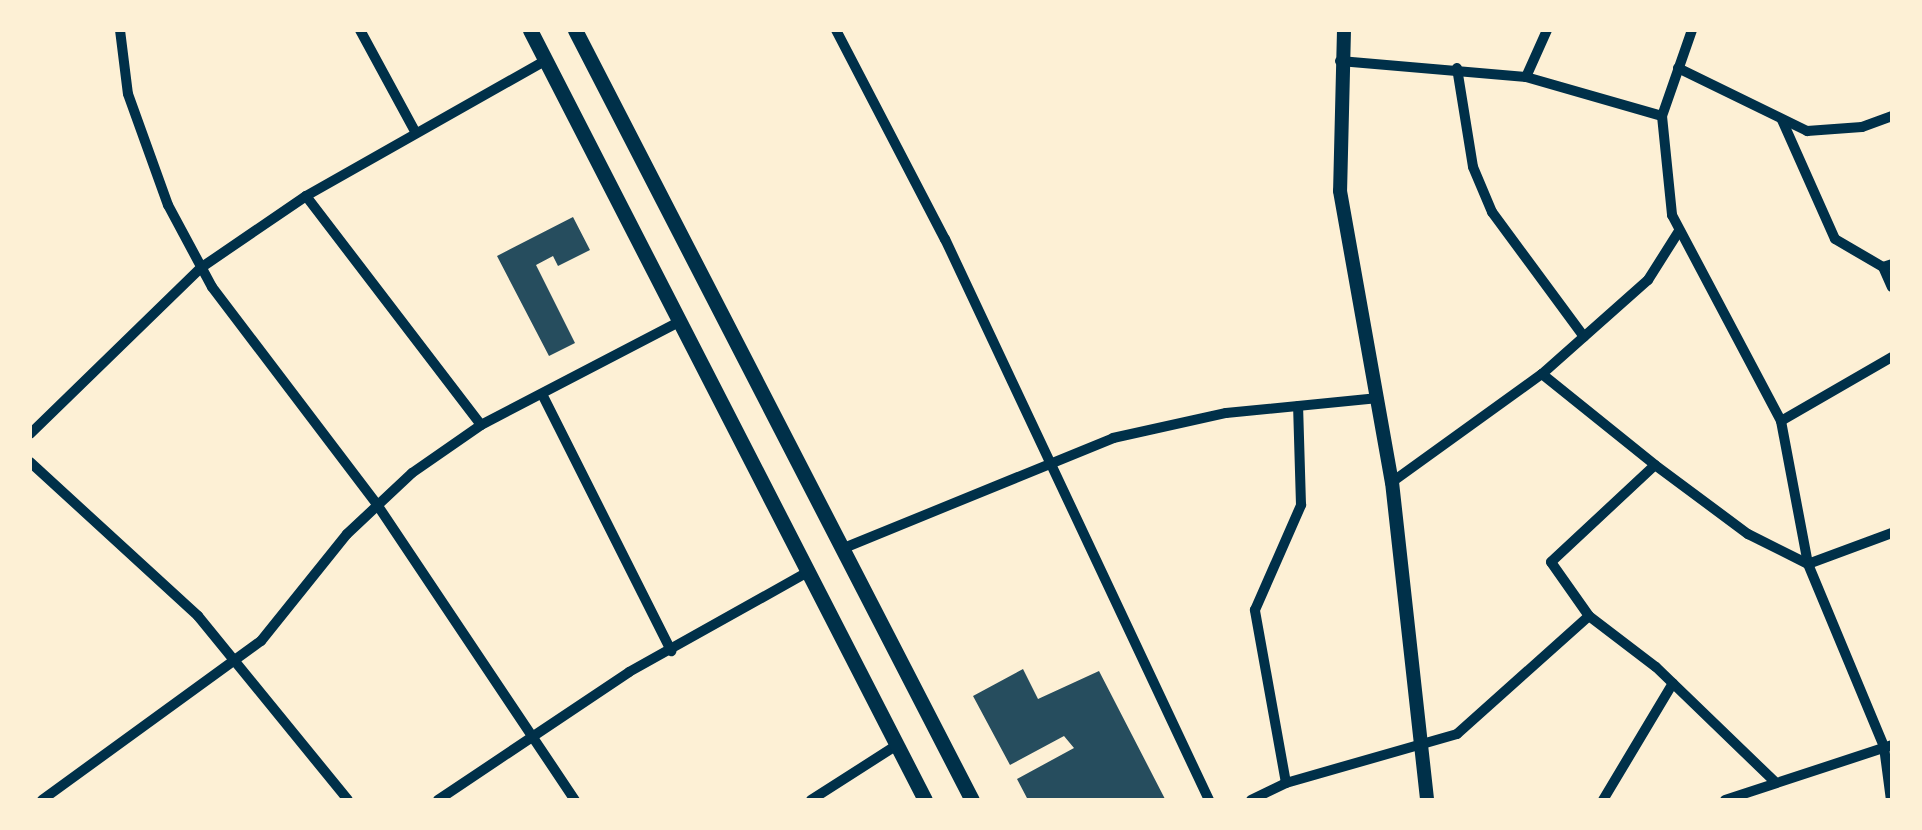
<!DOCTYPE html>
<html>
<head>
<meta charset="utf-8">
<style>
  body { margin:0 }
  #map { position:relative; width:1922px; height:830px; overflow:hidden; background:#fdf0d5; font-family:Roboto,sans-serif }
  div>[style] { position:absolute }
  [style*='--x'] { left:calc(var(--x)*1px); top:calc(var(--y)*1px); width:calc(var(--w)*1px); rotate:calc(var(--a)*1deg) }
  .building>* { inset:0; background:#264d5e }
  .minor>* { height:10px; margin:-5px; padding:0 5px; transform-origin:5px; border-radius:5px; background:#003049 }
  .secondary>* { height:14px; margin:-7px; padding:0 7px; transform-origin:7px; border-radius:7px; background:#003049 }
  .primary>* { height:15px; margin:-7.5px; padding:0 7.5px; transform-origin:7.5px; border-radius:7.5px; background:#003049 }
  span { translate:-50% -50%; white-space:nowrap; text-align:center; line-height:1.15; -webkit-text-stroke:10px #fdf0d5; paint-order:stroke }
  .frame { position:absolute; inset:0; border:32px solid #fdf0d5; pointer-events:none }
</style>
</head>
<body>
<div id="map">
  <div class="building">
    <div style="clip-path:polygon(573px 217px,590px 250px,558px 266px,553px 256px,536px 265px,575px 343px,549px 356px,497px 256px)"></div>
    <div style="clip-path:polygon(1023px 669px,1038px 699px,1099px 671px,1165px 799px,1028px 800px,1017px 779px,1074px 748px,1064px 736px,1010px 765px,973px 696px)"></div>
  </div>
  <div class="minor">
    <div style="--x:120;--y:30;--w:64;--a:82.9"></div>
    <div style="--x:128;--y:94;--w:118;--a:70.2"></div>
    <div style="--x:168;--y:205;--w:93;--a:61.8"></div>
    <div style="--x:212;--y:287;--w:275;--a:52.8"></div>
    <div style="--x:378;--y:506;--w:354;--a:56.2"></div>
    <div style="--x:360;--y:30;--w:117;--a:61.5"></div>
    <div style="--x:836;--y:30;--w:236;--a:62.5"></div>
    <div style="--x:945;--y:239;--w:620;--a:64.8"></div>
    <div style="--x:1692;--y:30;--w:91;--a:109.2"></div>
    <div style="--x:1662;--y:116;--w:100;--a:84.2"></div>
    <div style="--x:1672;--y:215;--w:233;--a:62.1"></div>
    <div style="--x:1781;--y:421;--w:146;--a:79.3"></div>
    <div style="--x:1808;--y:564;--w:198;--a:67.4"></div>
    <div style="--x:1884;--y:747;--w:53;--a:82.5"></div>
    <div style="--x:1340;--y:61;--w:187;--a:4.9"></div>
    <div style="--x:1526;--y:77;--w:141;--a:16"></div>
    <div style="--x:1457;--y:68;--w:100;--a:80.8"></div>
    <div style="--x:1473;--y:167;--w:49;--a:67.1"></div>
    <div style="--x:1492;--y:212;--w:155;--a:53.6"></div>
    <div style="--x:1678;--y:68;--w:144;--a:26"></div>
    <div style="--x:1807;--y:131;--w:55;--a:-4.2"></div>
    <div style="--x:1862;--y:127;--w:32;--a:-20"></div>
    <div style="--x:1526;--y:77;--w:51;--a:-65.9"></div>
    <div style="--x:1782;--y:120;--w:130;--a:66"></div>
    <div style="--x:1835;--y:239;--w:56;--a:30.3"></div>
    <div style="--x:1883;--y:267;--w:9;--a:-18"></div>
    <div style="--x:306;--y:196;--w:288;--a:52.6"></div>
    <div style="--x:1883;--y:267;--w:22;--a:66"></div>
    <div style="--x:1542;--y:374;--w:145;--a:38.8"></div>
    <div style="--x:542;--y:394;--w:288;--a:63.3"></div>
    <div style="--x:1781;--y:421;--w:128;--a:-30"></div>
    <div style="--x:30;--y:434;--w:240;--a:-44.2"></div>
    <div style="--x:202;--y:267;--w:126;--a:-34.3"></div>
    <div style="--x:306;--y:196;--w:276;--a:-29.5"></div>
    <div style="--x:30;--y:462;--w:228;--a:42.5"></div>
    <div style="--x:198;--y:616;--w:237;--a:50.8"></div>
    <div style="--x:1392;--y:482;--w:185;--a:-35.8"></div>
    <div style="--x:1542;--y:374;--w:142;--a:-41.6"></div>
    <div style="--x:1648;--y:280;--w:58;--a:-57.7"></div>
    <div style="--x:844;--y:548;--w:291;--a:-22.2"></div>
    <div style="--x:1113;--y:438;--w:116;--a:-12.5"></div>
    <div style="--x:1226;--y:413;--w:153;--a:-5.6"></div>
    <div style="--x:1589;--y:616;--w:66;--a:-125.1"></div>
    <div style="--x:1551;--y:562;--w:142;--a:-43"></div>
    <div style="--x:1655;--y:465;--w:116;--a:36.6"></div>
    <div style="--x:1748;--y:534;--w:67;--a:26.6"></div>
    <div style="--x:1808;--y:564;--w:90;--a:-20.3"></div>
    <div style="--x:1286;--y:783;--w:176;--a:-100.2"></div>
    <div style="--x:1255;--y:610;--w:115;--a:-66.3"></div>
    <div style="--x:1301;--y:505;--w:99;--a:-91.7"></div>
    <div style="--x:42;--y:800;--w:271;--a:-36"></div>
    <div style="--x:261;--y:641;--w:137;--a:-51.2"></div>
    <div style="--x:347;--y:534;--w:89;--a:-43.2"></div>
    <div style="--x:412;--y:473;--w:84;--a:-34.8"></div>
    <div style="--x:481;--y:425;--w:223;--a:-27.5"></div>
    <div style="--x:438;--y:800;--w:230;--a:-33.8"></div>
    <div style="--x:629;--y:672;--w:205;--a:-29.2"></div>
    <div style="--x:811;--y:800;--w:102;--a:-32.6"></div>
    <div style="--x:1251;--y:800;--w:39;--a:-26"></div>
    <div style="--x:1286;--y:783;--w:178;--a:-16"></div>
    <div style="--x:1457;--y:734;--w:177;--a:-41.8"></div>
    <div style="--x:1589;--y:616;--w:84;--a:37.3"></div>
    <div style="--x:1656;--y:667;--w:164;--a:44"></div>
    <div style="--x:1603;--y:800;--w:136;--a:-59.1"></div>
    <div style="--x:1725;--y:800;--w:176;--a:-18.2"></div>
  </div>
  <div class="secondary">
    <div style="--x:1344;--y:30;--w:161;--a:91.4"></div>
    <div style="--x:1340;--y:191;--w:296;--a:79.9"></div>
    <div style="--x:1392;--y:482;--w:320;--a:83.7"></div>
  </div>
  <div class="primary">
    <div style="--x:530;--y:30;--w:865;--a:62.84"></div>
    <div style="--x:575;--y:30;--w:866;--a:62.73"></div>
  </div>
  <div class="frame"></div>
</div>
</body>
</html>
